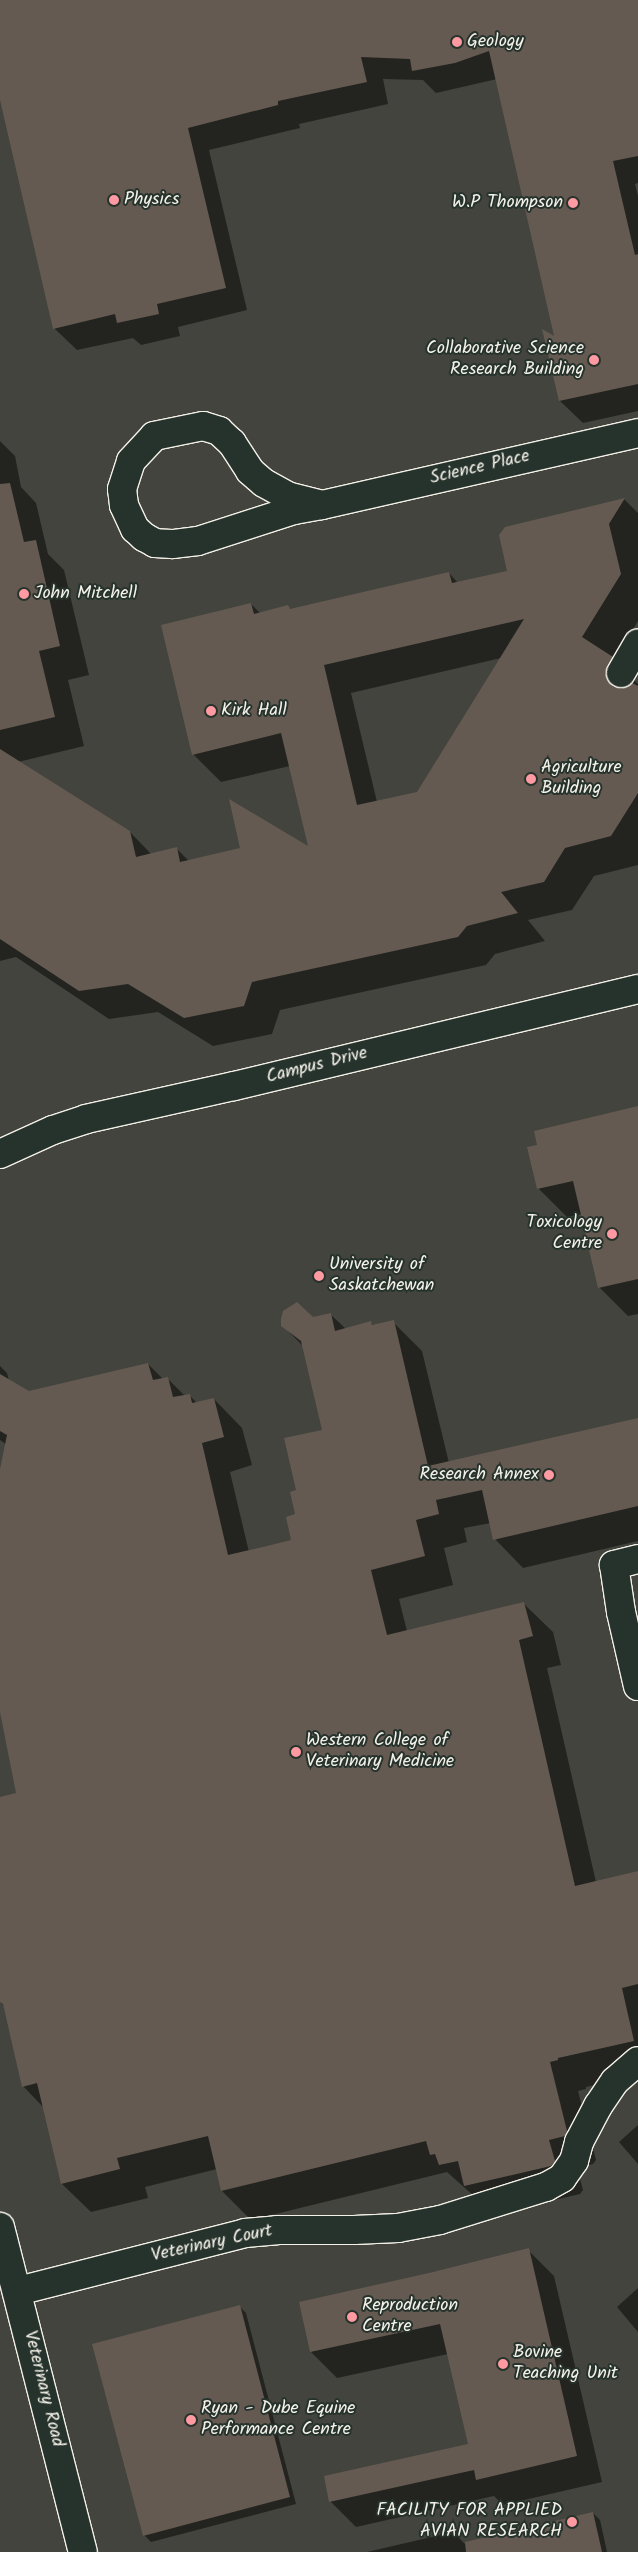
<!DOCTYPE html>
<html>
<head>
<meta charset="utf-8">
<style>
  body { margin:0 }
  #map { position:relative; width:638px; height:2552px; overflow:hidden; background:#333b34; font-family:Kalam,sans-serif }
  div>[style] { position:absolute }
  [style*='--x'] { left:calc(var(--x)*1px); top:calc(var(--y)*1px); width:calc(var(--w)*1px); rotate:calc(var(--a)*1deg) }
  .built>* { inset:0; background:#42443d }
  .shadow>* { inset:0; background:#0007 }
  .building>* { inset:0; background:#655a51 }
  .roads { filter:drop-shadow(1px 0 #f4f1e8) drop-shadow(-1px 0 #f4f1e8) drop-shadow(0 1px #f4f1e8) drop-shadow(0 -1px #f4f1e8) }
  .minor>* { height:28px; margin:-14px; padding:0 14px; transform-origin:14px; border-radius:14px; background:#26332d }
  .dots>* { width:14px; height:14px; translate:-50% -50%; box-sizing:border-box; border:2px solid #26332d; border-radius:50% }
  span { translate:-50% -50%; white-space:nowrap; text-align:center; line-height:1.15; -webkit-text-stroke:4px #26332d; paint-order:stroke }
  .poi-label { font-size:18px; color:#f4f1e8 }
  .left { translate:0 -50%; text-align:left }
  .right { translate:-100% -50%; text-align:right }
  .street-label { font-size:18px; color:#f4f1e8 }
</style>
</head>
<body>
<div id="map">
  <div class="built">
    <div style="clip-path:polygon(0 0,638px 0,638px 2552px,0 2552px)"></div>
  </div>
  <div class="shadow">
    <div style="clip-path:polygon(0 0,638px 0,638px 183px,635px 184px,638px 196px,638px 411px,583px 423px,560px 401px,556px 339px,497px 79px,436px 93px,423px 80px,383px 79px,388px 104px,299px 124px,300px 128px,209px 150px,247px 310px,178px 327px,180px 336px,141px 345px,133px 338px,77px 350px,54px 328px,0 95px)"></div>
    <div style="clip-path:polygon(evenodd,0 441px,15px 456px,21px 487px,36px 503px,48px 554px,64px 570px,89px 675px,68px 680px,84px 746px,18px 762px,130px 832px,152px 855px,177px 849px,189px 861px,310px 848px,290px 766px,221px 782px,193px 754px,251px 604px,261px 614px,288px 607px,291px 610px,449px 573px,458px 583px,508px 572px,506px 528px,624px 499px,638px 513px,638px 621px,614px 660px,638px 684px,638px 865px,594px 876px,572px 910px,528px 920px,545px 941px,495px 954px,486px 965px,280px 1010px,272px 1034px,213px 1046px,158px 1012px,109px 1019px,16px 957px,0 961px,0 441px,501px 658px,417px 793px,377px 802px,351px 693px,501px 658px)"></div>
    <div style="clip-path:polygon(638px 1108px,638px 1314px,628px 1316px,599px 1287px,582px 1214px,567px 1217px,538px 1188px,539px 1146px)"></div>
    <div style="clip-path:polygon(330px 1314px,346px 1329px,371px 1323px,374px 1326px,393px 1322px,422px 1351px,449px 1463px,638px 1420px,638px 1541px,523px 1568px,495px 1539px,491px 1523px,464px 1528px,467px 1542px,444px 1548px,453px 1585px,399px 1599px,407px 1631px,524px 1604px,553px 1632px,561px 1665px,547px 1668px,596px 1882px,638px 1872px,638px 2075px,586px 2087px,586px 2089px,578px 2091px,596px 2160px,593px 2164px,577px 2168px,583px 2190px,580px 2194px,494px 2214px,447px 2172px,251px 2220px,222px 2191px,217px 2169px,145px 2187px,148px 2198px,91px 2212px,62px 2184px,44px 2108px,23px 2086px,4px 2006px,0 2001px,0 1798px,18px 1794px,0 1709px,0 1475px,7px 1445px,0 1440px,0 1366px,7px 1373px,9px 1381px,29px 1392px,148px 1364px,163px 1379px,167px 1378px,185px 1396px,189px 1395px,197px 1403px,214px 1399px,242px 1428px,252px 1465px,230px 1472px,249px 1552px,292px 1541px,297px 1515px,297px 1491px,324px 1431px,304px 1347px,283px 1326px)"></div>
    <div style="clip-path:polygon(638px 2125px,638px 2164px,619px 2142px)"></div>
    <div style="clip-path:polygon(528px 2250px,554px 2276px,602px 2482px,503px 2505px,494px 2496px,356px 2527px,330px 2501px,469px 2445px,448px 2354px,337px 2378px,311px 2352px,429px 2275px)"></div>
    <div style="clip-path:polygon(638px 2288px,638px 2332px,617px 2307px)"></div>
    <div style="clip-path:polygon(239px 2306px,246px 2313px,296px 2504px,151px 2542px,144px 2535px)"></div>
    <div style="clip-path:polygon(593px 2513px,600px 2520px,607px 2552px,511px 2552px)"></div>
    <div style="clip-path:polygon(453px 2532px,467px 2546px,469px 2552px,367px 2552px)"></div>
  </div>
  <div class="building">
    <div style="clip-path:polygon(0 0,638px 0,638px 156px,613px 161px,635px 255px,638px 254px,638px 384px,559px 401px,542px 329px,554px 336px,489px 51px,455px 63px,412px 71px,410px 59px,361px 57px,367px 82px,278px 101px,278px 105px,188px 128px,226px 288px,157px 304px,159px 314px,117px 323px,115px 314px,53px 329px,0 100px)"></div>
    <div style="clip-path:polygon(10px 483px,24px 542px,36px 540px,60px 646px,39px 651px,55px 717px,0 730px,0 484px)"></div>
    <div style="clip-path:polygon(evenodd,625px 498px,609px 524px,621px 574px,582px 637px,613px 657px,605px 673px,608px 681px,613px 686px,621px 689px,632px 683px,638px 686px,638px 793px,611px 836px,565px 848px,544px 882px,501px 892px,518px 913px,467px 926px,458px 937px,252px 982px,244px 1006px,184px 1018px,128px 984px,79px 991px,0 939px,0 749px,130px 831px,136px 857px,177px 847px,180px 862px,240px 848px,229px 799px,308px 846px,281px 733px,192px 755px,161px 625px,251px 603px,254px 614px,288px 605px,290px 609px,449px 572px,452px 583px,507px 571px,499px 535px,505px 527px,625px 498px,524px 619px,417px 792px,357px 805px,324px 665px,524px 619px)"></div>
    <div style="clip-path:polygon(638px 1106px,638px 1279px,598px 1288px,573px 1181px,537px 1189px,527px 1147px,537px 1145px,534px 1131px)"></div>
    <div style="clip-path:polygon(297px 1302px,313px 1317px,331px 1313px,335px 1331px,371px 1321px,372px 1325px,394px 1320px,428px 1466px,638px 1418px,638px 1506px,493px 1540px,482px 1490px,436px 1500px,439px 1514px,416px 1520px,425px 1556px,371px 1570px,387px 1635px,524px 1602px,533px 1636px,519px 1640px,575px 1886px,638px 1871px,638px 1984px,622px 1988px,634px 2041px,558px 2058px,558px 2060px,550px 2062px,567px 2131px,565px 2136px,549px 2140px,555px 2161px,551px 2166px,464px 2186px,458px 2161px,439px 2165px,435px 2154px,430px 2155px,426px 2141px,221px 2191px,208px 2136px,117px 2158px,120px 2169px,61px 2184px,37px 2083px,22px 2087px,3px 2004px,0 2002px,0 1797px,16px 1793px,0 1712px,0 1469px,7px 1435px,0 1431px,0 1374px,29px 1391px,148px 1363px,153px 1380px,168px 1377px,173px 1397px,190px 1394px,192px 1403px,214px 1398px,224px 1437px,202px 1443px,228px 1555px,263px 1547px,291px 1540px,286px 1517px,295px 1514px,290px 1492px,296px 1490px,284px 1438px,322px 1430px,301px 1341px,281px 1326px,281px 1319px,283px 1311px)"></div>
    <div style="clip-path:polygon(529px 2248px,577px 2456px,476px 2480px,474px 2470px,329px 2502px,324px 2476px,468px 2444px,440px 2324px,310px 2352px,299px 2302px,429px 2273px)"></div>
    <div style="clip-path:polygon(240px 2305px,290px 2497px,143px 2536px,92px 2344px)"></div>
    <div style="clip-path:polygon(593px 2512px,602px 2552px,466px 2552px,465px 2542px)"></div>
  </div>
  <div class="roads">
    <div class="minor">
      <div style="--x:203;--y:426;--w:17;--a:17"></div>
      <div style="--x:219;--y:431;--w:18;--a:43"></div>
      <div style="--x:232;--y:443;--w:33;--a:57"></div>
      <div style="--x:250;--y:471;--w:18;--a:41"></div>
      <div style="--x:264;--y:483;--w:26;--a:29"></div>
      <div style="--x:287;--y:496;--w:36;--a:14"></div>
      <div style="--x:322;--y:505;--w:28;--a:170"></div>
      <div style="--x:294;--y:510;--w:101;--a:162.1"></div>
      <div style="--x:198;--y:541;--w:26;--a:173"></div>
      <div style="--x:172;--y:544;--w:17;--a:-177"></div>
      <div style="--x:155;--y:543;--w:13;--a:-151"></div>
      <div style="--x:144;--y:537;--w:12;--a:-138"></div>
      <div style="--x:135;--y:529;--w:26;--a:-115"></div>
      <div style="--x:124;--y:505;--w:16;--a:-97"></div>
      <div style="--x:122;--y:489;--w:29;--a:-72"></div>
      <div style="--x:131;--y:461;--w:34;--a:-47"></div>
      <div style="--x:154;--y:436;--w:50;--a:-11.5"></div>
      <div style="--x:322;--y:505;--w:324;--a:-12.8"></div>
      <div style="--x:621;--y:673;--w:34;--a:-60"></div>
      <div style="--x:0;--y:1154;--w:58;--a:-24.4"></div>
      <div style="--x:53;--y:1130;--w:35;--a:-18"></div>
      <div style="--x:86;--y:1119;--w:152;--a:-12.6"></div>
      <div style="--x:234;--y:1086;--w:415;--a:-13.5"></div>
      <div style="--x:638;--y:1559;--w:25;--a:166"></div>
      <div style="--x:614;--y:1565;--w:48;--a:81.5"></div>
      <div style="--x:621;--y:1612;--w:76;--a:77.1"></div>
      <div style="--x:0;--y:2227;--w:335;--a:75.7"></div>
      <div style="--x:18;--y:2291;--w:234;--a:-14.3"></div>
      <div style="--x:245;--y:2233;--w:32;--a:-5"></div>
      <div style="--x:277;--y:2230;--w:77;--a:0"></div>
      <div style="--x:354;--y:2230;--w:44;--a:-2.6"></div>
      <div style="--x:398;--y:2228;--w:43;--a:-10.8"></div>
      <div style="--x:440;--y:2220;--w:111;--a:-17.3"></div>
      <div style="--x:546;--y:2187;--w:18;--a:-29"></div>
      <div style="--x:562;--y:2178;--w:21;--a:-55"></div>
      <div style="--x:574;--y:2161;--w:20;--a:-75"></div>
      <div style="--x:579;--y:2142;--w:41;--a:-62.2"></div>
      <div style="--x:598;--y:2106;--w:30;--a:-56"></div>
      <div style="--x:615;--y:2081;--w:30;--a:-41"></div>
    </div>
  </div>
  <div class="dots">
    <div style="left:457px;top:42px;background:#ff9aa2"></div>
    <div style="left:114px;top:200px;background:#ff9aa2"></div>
    <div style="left:573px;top:203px;background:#ff9aa2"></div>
    <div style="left:594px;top:360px;background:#ff9aa2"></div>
    <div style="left:24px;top:594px;background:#ff9aa2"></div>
    <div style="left:211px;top:711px;background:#ff9aa2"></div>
    <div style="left:531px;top:779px;background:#ff9aa2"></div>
    <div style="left:612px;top:1234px;background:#ff9aa2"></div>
    <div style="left:319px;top:1276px;background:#ff9aa2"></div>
    <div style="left:549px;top:1475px;background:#ff9aa2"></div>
    <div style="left:296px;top:1752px;background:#ff9aa2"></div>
    <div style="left:352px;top:2317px;background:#ff9aa2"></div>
    <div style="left:503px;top:2364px;background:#ff9aa2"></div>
    <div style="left:191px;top:2420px;background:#ff9aa2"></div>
    <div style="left:572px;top:2522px;background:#ff9aa2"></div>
  </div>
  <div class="poi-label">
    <span class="left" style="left:467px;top:42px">Geology</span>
    <span class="left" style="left:124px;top:200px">Physics</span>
    <span class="right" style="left:563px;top:203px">W.P Thompson</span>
    <span class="right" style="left:584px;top:360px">Collaborative Science<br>Research Building</span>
    <span class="left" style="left:34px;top:594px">John Mitchell</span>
    <span class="left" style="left:221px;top:711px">Kirk Hall</span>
    <span class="left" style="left:541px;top:779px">Agriculture<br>Building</span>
    <span class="right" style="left:602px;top:1234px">Toxicology<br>Centre</span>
    <span class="left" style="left:329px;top:1276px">University of<br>Saskatchewan</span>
    <span class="right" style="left:539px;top:1475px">Research Annex</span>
    <span class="left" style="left:306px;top:1752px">Western College of<br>Veterinary Medicine</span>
    <span class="left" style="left:362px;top:2317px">Reproduction<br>Centre</span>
    <span class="left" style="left:513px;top:2364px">Bovine<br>Teaching Unit</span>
    <span class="left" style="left:201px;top:2420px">Ryan - Dube Equine<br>Performance Centre</span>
    <span class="right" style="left:562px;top:2522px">FACILITY FOR APPLIED<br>AVIAN RESEARCH</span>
  </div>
  <div class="street-label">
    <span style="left:480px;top:468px;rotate:-13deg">Science Place</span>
    <span style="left:317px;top:1066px;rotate:-14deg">Campus Drive</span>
    <span style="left:212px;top:2244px;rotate:-12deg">Veterinary Court</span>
    <span style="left:43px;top:2389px;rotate:76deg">Veterinary Road</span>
  </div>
</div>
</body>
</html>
